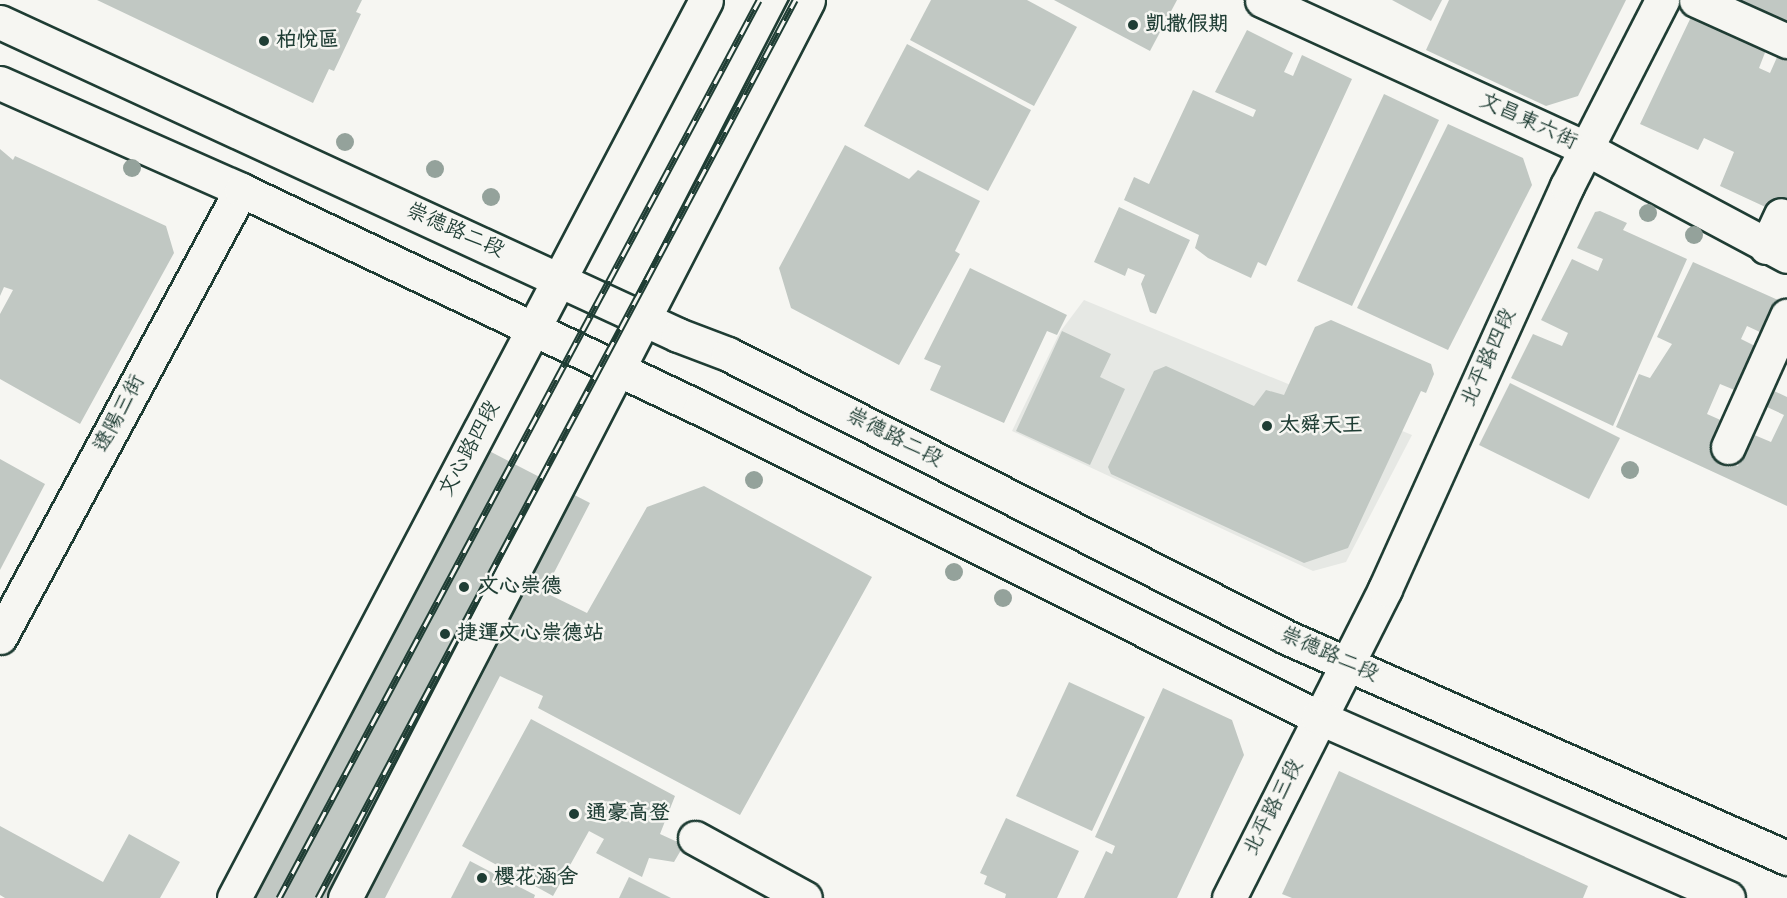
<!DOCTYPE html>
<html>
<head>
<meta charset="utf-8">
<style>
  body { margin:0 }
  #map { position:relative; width:1787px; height:898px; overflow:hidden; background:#f6f6f2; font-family:Kalam,"LXGW WenKai TC",sans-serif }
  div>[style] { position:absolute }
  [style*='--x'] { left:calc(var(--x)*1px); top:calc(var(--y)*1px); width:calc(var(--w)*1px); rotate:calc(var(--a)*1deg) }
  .built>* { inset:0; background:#e6e8e4 }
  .building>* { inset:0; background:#c1c8c3 }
  .roads { filter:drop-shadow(2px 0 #1f3d34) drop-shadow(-2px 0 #1f3d34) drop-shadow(0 2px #1f3d34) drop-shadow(0 -2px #1f3d34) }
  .minor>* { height:33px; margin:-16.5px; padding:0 16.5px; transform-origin:16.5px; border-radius:16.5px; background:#f6f6f2 }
  .major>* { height:33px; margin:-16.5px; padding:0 16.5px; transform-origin:16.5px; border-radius:16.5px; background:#f6f6f2 }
  .rail>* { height:7px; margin-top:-3.5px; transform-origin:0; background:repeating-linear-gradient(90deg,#f6f6f2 0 14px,#1f3d34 0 28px); box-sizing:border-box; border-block:2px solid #1f3d34 }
  .trees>* { width:18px; height:18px; margin:-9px; border-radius:50%; background:#94a29b }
  .dots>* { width:16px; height:16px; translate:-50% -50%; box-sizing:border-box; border:3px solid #f6f6f2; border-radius:50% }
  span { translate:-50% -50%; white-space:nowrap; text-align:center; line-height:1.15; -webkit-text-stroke:5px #f6f6f2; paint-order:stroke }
  .poi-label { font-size:21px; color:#1f3d34; font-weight:700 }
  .left { translate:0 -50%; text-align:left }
  .street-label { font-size:21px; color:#1f3d34 }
</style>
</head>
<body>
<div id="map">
  <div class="built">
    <div style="clip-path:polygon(1084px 300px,1412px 435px,1346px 562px,1313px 571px,1012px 431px,1060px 332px)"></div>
  </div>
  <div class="building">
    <div style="clip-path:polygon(97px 0,362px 0,356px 12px,361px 14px,334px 71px,329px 69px,313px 103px)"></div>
    <div style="clip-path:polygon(931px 0,1027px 0,1077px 27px,1034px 106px,910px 40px)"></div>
    <div style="clip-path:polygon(1054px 0,1177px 0,1150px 51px)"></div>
    <div style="clip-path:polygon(1392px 0,1442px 0,1431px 21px)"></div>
    <div style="clip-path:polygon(1449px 0,1626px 0,1578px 96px,1546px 106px,1426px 50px)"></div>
    <div style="clip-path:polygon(1729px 0,1787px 0,1787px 28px)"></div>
    <div style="clip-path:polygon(1692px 15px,1766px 50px,1759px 68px,1770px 73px,1778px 55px,1787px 60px,1787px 217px,1720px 186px,1734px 152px,1704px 138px,1698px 150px,1640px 124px)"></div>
    <div style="clip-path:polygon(1247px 30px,1293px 53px,1284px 72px,1293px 76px,1302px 55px,1352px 79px,1266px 266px,1258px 262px,1251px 278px,1208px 258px,1195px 248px,1199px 235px,1124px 200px,1134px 177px,1149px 184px,1193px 90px,1253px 117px,1256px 110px,1215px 92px)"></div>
    <div style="clip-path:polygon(907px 44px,1031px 110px,988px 191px,864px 126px)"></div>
    <div style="clip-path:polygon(1384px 94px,1439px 120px,1352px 306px,1297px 281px)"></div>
    <div style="clip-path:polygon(1448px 124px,1523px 158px,1532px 185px,1448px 350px,1357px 308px)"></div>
    <div style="clip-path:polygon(845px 145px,909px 179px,918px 170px,980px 201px,955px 251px,960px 254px,899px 365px,791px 308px,779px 268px)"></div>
    <div style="clip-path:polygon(0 149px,13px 160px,15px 156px,166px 226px,174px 253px,80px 424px,0 379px,0 314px,13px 290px,4px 287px,0 296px)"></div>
    <div style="clip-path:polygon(1119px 207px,1190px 240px,1156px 314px,1150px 312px,1141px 284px,1145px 275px,1128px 268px,1125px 276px,1094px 262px)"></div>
    <div style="clip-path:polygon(1600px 211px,1627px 223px,1623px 230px,1687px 259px,1613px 426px,1511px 378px,1533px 334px,1562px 346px,1568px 333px,1541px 320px,1572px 259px,1598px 271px,1603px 259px,1577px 248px,1595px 212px)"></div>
    <div style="clip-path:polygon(1693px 262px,1778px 300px,1762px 333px,1747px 326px,1741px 339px,1757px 347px,1737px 391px,1720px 384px,1707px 414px,1725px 422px,1711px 454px,1738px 466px,1752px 434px,1771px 442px,1784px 415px,1767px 407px,1774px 391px,1787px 397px,1787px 506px,1616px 427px,1639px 374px,1650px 378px,1672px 344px,1657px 337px)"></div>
    <div style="clip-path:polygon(970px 268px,1067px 315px,1057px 335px,1047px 331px,1004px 423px,930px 390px,941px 366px,924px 359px)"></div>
    <div style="clip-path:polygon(1331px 320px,1431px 364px,1434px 374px,1426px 393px,1421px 391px,1348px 548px,1304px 563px,1111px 474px,1108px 467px,1154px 371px,1166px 366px,1254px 406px,1266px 390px,1284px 395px,1315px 327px)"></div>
    <div style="clip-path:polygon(1062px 331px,1111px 354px,1100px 377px,1125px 389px,1090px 465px,1016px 431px)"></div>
    <div style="clip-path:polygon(1510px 383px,1620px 438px,1589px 499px,1479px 445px)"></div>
    <div style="clip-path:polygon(468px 440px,590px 503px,544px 592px,587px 613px,647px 507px,704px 486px,872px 577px,740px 815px,538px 708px,543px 696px,500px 676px,385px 898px,231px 898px)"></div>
    <div style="clip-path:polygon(0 459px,45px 484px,0 570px)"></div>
    <div style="clip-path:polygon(1069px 682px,1145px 717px,1092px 831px,1016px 796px)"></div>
    <div style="clip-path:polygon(1163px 688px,1232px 720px,1244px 755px,1177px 898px,1084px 898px,1106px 851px,1112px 854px,1115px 846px,1095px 837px)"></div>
    <div style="clip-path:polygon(531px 719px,675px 796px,660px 834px,684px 845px,674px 862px,649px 858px,642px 877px,596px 853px,604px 839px,589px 831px,553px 896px,462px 846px)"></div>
    <div style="clip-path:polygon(1339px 771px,1588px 886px,1583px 898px,1292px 898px,1282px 894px)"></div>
    <div style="clip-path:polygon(1006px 818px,1079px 851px,1057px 898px,1005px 898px,1006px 894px,984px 884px,987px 876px,980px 873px)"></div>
    <div style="clip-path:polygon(0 826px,103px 882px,129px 834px,180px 862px,160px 898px,5px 898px,0 895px)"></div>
    <div style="clip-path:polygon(470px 861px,535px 895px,534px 898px,451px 898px)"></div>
    <div style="clip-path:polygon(629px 877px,671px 898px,619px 898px)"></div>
  </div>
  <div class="roads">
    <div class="minor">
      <div style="--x:1262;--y:0;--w:355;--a:24.6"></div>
      <div style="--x:1585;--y:148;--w:229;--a:28.1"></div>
      <div style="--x:1696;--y:0;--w:100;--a:24.3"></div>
      <div style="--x:1766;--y:247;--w:35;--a:-65"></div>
      <div style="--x:1728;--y:447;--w:144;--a:-65.8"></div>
      <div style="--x:0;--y:637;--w:508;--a:-61.67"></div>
      <div style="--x:695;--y:838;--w:125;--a:28.6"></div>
      <div style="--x:1229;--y:898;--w:346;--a:-63.2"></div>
      <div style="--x:1385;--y:589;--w:442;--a:-65.7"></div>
      <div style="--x:1567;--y:186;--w:209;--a:-62.9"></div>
    </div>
    <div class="major">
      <div style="--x:0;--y:22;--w:747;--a:24.78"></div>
      <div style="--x:678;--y:335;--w:53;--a:20.8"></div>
      <div style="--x:728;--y:354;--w:626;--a:26.89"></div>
      <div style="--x:1286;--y:637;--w:548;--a:23.8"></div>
      <div style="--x:0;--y:83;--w:264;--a:23.9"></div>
      <div style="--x:241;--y:190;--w:508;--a:25.41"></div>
      <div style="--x:700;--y:408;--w:691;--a:26.57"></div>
      <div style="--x:1318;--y:717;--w:448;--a:23.8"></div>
      <div style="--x:234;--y:898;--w:1014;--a:-62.27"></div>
      <div style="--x:345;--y:898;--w:1010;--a:-62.72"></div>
    </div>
  </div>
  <div class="rail">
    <div style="--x:279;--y:898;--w:1018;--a:-61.87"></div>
    <div style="--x:318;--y:898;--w:1017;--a:-62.02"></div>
  </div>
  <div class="trees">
    <div style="left:345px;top:142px"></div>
    <div style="left:132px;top:168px"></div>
    <div style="left:435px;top:169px"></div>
    <div style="left:491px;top:197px"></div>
    <div style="left:1648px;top:213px"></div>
    <div style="left:1694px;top:235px"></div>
    <div style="left:1630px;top:470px"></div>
    <div style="left:754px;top:480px"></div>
    <div style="left:954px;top:572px"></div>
    <div style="left:1003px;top:598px"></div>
  </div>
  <div class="dots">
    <div style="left:1133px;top:25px;background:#1f3d34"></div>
    <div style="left:264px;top:41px;background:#1f3d34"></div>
    <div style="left:1267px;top:426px;background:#1f3d34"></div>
    <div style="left:464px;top:587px;background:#1f3d34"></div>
    <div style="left:445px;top:634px;background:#1f3d34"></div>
    <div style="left:574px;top:814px;background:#1f3d34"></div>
    <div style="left:482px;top:878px;background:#1f3d34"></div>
  </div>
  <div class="poi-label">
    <span class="left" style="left:1145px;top:25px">凱撒假期</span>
    <span class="left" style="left:276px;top:41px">柏悅區</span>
    <span class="left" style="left:1279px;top:426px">太舜天王</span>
    <span class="left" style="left:478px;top:587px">文心崇德</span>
    <span class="left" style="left:457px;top:634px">捷運文心崇德站</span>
    <span class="left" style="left:586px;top:814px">通豪高登</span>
    <span class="left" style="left:494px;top:878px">櫻花涵舍</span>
  </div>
  <div class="street-label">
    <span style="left:1528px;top:122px;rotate:25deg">文昌東六街</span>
    <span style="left:455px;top:231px;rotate:24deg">崇德路二段</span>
    <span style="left:1489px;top:358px;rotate:-66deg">北平路四段</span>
    <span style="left:120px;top:414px;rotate:-62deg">遼陽三街</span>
    <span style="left:894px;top:438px;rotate:27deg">崇德路二段</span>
    <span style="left:470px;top:449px;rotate:-62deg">文心路四段</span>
    <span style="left:1329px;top:655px;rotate:24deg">崇德路二段</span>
    <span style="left:1274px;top:808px;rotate:-63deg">北平路三段</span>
  </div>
</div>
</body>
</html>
